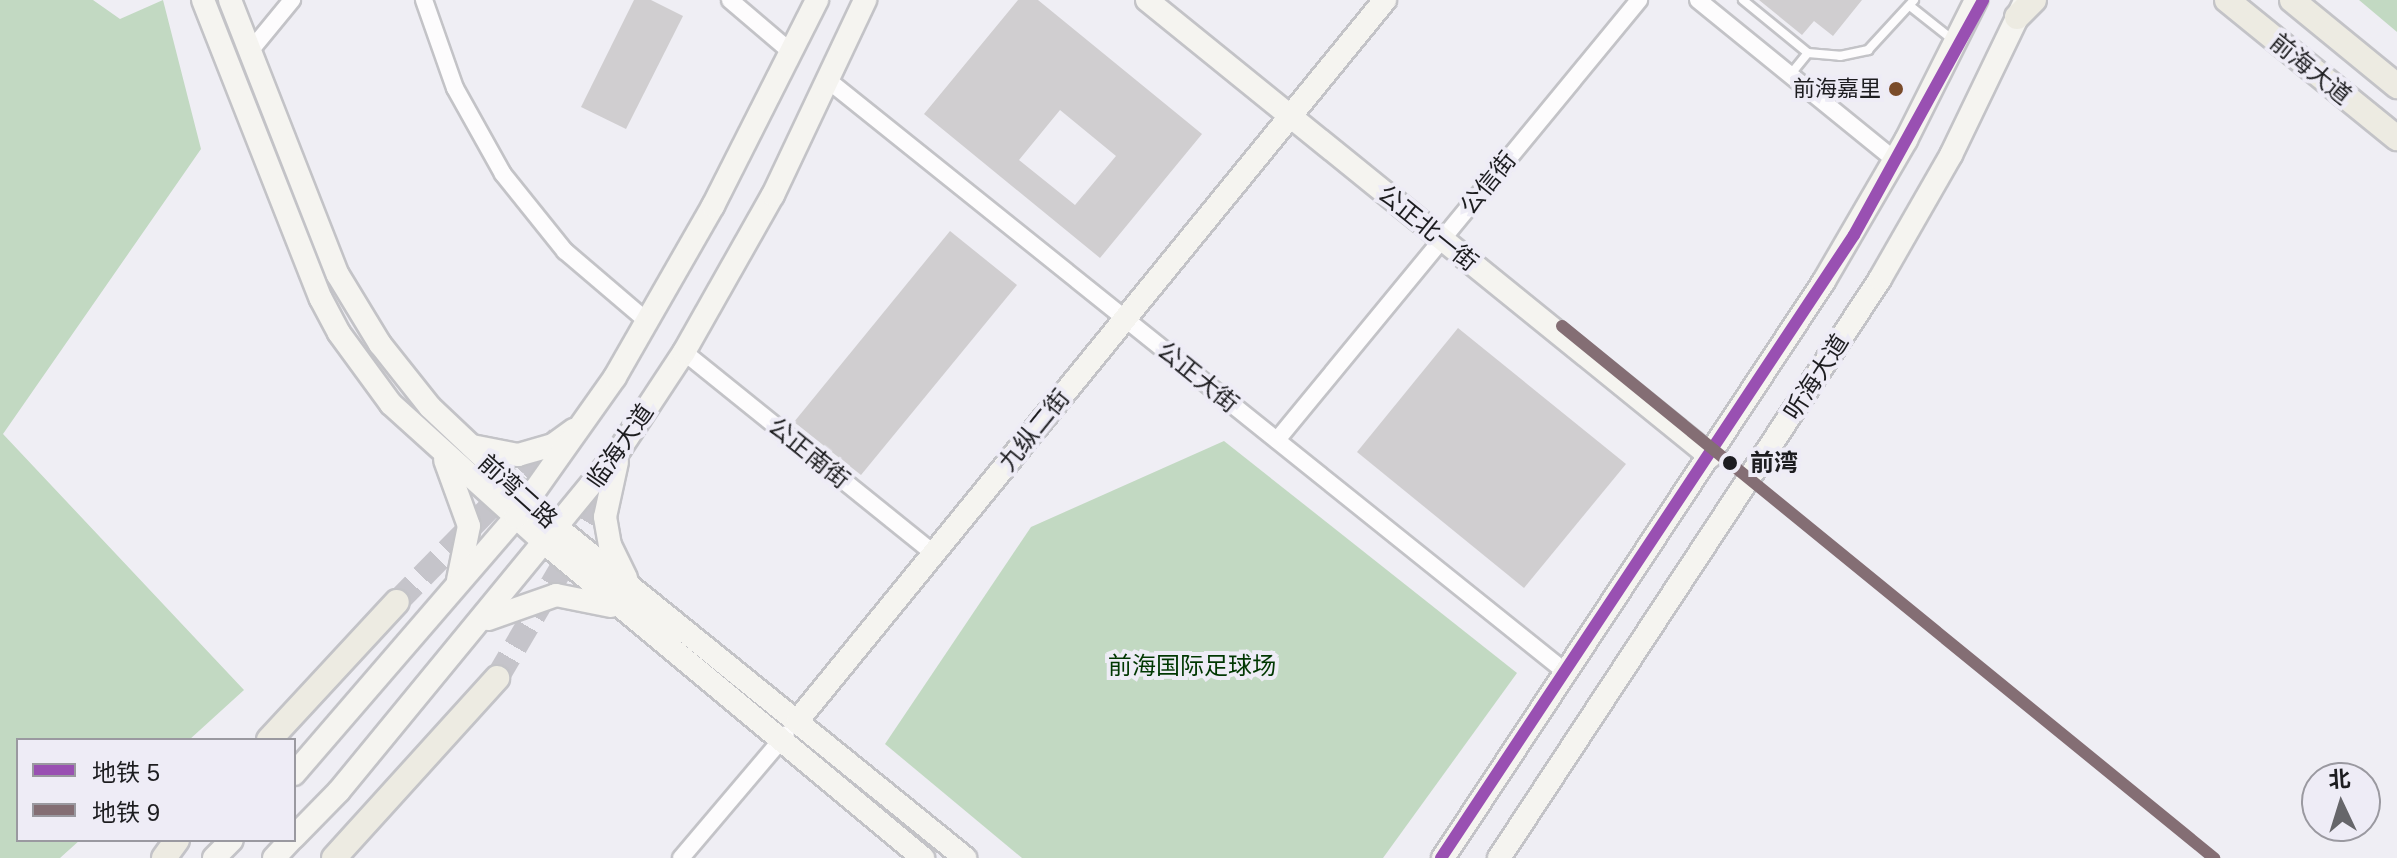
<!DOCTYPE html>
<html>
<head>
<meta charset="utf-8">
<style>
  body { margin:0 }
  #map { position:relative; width:2397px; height:858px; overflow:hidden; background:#efeef4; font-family:Arial,"Noto Sans SC",sans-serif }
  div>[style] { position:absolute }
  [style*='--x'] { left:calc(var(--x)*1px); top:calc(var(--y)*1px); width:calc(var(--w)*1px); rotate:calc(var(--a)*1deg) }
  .green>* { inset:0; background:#c2d9c2 }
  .building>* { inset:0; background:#d0ced0 }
  .primary-tunnel>* { height:24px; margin-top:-12px; transform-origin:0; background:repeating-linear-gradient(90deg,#c5c4ca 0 24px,transparent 0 36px) }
  .roads { filter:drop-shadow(2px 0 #c3c3c7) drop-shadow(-2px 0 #c3c3c7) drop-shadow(0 2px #c3c3c7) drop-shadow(0 -2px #c3c3c7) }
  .lane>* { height:8px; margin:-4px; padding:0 4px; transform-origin:4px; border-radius:4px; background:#fdfcfd }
  .street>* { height:16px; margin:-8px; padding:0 8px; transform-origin:8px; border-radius:8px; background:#fdfcfd }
  .secondary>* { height:22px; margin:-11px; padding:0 11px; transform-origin:11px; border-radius:11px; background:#f5f4f0 }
  .primary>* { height:24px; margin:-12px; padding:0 12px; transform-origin:12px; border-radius:12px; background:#edebe2 }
  .metro-1>* { height:12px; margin:-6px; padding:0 6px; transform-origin:6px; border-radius:6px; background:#9950b2 }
  .metro-2>* { height:12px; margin:-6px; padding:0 6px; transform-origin:6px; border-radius:6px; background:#846e74 }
  .dots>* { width:22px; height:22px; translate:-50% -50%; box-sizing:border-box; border:4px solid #eeecf6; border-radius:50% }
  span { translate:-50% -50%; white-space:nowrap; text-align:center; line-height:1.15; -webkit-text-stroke:8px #eeecf6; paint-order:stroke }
  .bus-label { font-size:22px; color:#1d1d20 }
  .right { translate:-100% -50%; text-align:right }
  .street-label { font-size:24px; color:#1d1d20 }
  .stop-label { font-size:24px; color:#1d1d20; font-weight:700 }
  .left { translate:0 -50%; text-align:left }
  .park-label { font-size:24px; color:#003701 }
  .legend { position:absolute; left:16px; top:738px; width:280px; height:104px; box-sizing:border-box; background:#eeecf6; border:2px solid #9a99a0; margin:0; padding:10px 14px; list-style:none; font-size:24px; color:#1d1d20 }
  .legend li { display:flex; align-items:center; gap:16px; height:40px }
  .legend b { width:40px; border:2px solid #9a99a0 }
  .north { position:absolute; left:2301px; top:762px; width:80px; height:80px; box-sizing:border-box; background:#eeecf6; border:2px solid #9a99a0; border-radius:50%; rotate:356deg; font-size:22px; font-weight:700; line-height:32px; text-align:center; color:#1d1d20 }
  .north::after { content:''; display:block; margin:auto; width:28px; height:36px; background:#66666a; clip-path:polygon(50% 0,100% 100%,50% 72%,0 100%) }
</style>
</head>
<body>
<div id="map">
  <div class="green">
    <div style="clip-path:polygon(0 0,93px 0,120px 19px,163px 0,201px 149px,3px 434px,244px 690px,189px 740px,18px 740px,18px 840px,80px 840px,60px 858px,0 858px)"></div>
    <div style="clip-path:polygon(2359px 0,2397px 0,2397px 32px)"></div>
    <div style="clip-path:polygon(1224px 441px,1517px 673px,1383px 858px,1022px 858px,885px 744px,1031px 527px)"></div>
  </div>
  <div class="building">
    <div style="clip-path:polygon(634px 0,651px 0,683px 16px,626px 129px,581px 107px)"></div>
    <div style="clip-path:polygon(evenodd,1018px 0,1038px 0,1202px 134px,1100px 258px,924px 114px,1018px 0,1060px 110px,1116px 156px,1075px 205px,1019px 160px,1060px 110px)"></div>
    <div style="clip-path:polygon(1759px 0,1862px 0,1833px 36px,1814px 21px,1802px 35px)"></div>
    <div style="clip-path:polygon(950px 231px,1017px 285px,861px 475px,794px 422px)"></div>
    <div style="clip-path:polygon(1458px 328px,1626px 464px,1524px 588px,1357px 452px)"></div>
  </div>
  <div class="primary-tunnel">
    <div style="--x:397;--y:602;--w:230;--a:-45.5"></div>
    <div style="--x:497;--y:678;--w:221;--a:-59.6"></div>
  </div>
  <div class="roads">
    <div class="lane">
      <div style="--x:1743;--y:0;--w:84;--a:39.2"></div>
      <div style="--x:1808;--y:53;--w:32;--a:5"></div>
      <div style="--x:1840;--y:56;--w:29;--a:-12"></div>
      <div style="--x:1868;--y:50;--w:68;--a:-47.4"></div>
      <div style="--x:1910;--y:6;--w:55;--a:38.3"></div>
      <div style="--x:1790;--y:75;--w:28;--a:-51"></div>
    </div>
    <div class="street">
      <div style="--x:424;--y:0;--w:93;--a:70.6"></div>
      <div style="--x:455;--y:88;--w:98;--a:60.8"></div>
      <div style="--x:503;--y:174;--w:99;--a:51.2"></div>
      <div style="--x:565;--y:251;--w:109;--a:40.5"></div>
      <div style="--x:730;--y:0;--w:82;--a:40.5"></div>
      <div style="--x:1698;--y:0;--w:254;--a:39.1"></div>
      <div style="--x:251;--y:50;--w:65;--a:-50.6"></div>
      <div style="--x:829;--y:81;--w:946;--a:38.74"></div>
      <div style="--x:684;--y:352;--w:321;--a:38.9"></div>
      <div style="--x:1277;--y:440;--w:570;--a:-50.55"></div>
      <div style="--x:681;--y:858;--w:162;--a:-49.7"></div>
    </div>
    <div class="secondary">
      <div style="--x:203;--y:0;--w:321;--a:68.5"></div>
      <div style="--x:321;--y:299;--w:38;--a:62"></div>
      <div style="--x:339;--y:333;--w:88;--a:53.8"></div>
      <div style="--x:391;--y:404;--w:209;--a:42.1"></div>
      <div style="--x:546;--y:544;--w:491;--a:39.8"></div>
      <div style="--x:230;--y:0;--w:295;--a:68.6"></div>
      <div style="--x:338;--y:275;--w:81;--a:58.7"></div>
      <div style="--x:380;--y:344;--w:80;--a:51.6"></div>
      <div style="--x:430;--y:407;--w:178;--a:43.4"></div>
      <div style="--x:559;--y:529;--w:523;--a:39.02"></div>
      <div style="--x:1147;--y:0;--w:725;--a:39.01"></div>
      <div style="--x:472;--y:446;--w:47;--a:11.1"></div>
      <div style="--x:518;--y:455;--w:36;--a:-16"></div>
      <div style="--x:553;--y:445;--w:26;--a:-36"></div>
      <div style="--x:445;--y:460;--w:70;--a:70"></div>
      <div style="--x:469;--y:526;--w:55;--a:101.5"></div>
      <div style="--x:617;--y:462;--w:56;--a:102.3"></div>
      <div style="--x:605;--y:517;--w:28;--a:80"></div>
      <div style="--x:610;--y:545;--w:37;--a:64"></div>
      <div style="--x:488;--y:619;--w:72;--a:-19.4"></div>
      <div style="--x:556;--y:595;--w:56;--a:11.3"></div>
      <div style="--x:798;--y:720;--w:929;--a:-50.81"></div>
      <div style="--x:294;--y:774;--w:340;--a:-49.2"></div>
      <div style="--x:516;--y:517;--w:171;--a:-54.7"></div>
      <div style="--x:615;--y:377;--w:197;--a:-60.2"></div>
      <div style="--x:713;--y:206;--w:231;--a:-63.2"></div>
      <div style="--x:294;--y:837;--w:64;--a:-45.6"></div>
      <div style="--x:339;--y:791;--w:443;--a:-50.6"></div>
      <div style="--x:620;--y:449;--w:116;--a:-56.6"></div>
      <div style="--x:684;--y:352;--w:180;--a:-60.5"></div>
      <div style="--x:773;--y:195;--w:216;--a:-64.7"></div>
      <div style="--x:214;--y:858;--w:25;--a:-45"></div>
      <div style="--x:274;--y:858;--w:25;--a:-47"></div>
      <div style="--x:1443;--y:858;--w:691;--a:-56.56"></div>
      <div style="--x:1824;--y:281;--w:163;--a:-59.8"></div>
      <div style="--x:1906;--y:140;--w:157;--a:-63.4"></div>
      <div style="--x:1499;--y:858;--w:693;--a:-56.65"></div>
      <div style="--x:1880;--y:279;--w:143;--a:-60.2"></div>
      <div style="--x:1951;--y:155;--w:171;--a:-64.3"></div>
    </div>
    <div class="primary">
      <div style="--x:2227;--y:0;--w:219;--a:39.1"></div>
      <div style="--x:2292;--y:0;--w:136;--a:39.3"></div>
      <div style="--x:2017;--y:17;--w:24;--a:-45"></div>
      <div style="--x:269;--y:740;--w:188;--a:-47.2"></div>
      <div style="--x:164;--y:858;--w:22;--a:-54"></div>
      <div style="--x:334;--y:858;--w:243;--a:-47.8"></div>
    </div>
  </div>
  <div class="metro-1">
    <div style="--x:1441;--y:858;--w:747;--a:-56.46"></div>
    <div style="--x:1854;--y:235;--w:268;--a:-61.2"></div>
  </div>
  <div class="metro-2">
    <div style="--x:1562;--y:326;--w:842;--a:39.21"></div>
  </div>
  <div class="dots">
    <div style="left:1896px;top:89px;background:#7a4b2a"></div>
    <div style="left:1730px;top:463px;background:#1d1d20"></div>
  </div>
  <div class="bus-label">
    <span class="right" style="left:1881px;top:89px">前海嘉里</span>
  </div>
  <div class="street-label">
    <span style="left:2311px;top:69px;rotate:39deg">前海大道</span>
    <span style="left:1488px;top:183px;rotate:-51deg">公信街</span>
    <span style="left:1428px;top:228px;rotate:39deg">公正北一街</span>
    <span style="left:1198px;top:377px;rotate:39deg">公正大街</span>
    <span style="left:1816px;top:377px;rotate:-57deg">听海大道</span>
    <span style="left:1034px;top:430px;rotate:-51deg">九纵二街</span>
    <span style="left:620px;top:446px;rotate:-55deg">临海大道</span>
    <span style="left:809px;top:453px;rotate:39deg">公正南街</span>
    <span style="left:518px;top:491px;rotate:42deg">前湾二路</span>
  </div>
  <div class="stop-label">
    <span class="left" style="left:1750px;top:463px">前湾</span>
  </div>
  <div class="park-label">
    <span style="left:1192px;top:666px">前海国际足球场</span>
  </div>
  <ul class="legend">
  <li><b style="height:10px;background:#9950b2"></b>地铁 5</li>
  <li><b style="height:10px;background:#846e74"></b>地铁 9</li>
  </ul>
  <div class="north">北</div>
</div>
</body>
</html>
